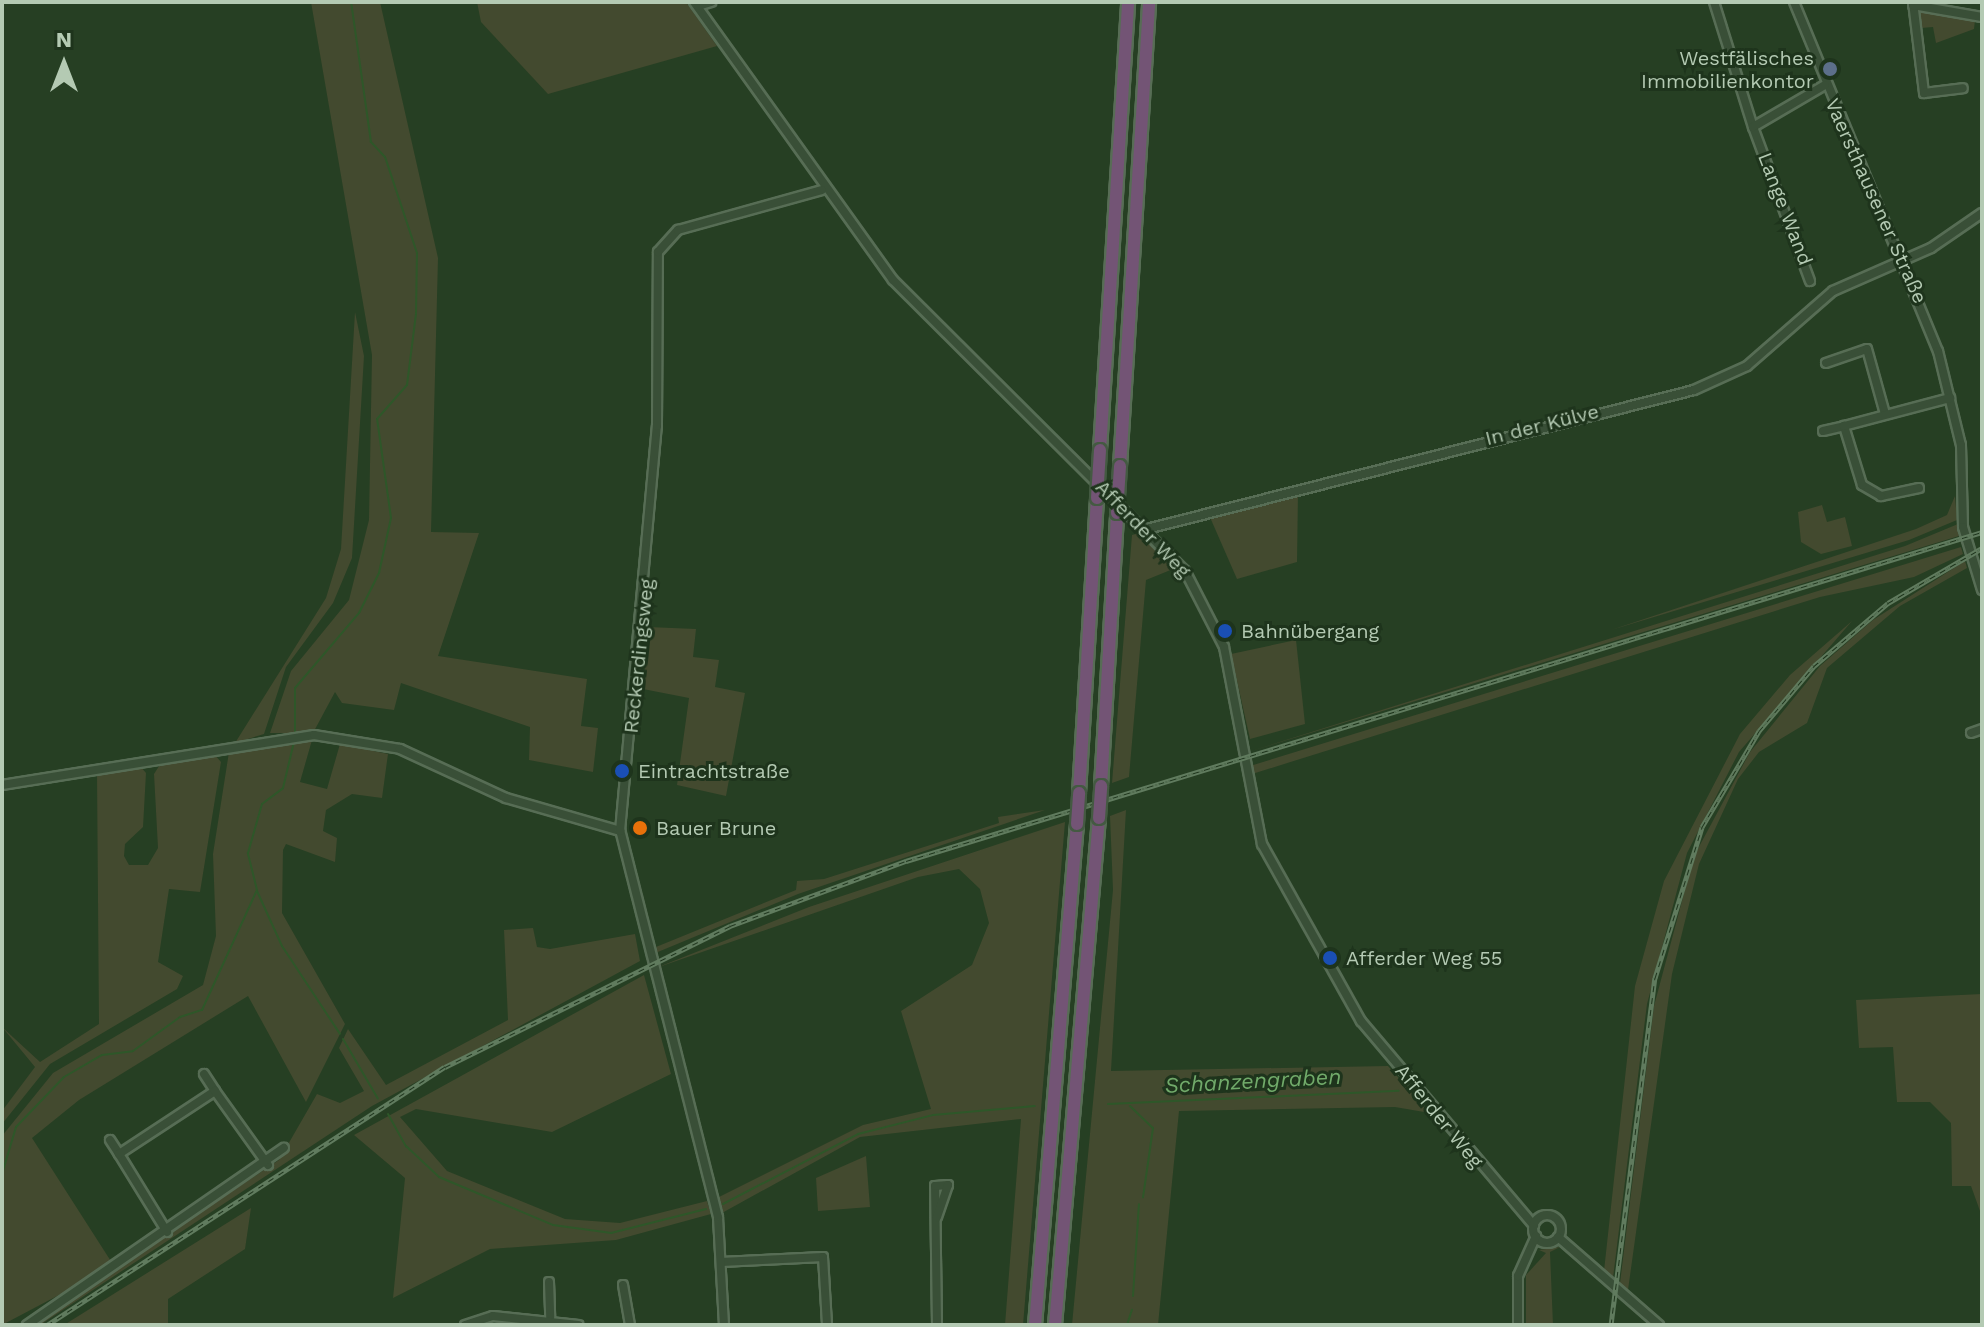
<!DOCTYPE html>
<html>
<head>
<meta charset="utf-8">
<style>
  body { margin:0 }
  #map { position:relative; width:1984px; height:1327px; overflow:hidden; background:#263f23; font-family:"Work Sans",sans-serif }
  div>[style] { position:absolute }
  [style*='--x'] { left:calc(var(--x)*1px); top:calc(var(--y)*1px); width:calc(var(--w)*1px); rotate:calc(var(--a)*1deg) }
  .green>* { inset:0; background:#434a2f }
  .stream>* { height:2px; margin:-1px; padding:0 1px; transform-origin:1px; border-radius:1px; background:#2e5729 }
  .roads { filter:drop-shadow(2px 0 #576d55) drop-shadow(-2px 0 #576d55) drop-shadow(0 2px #576d55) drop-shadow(0 -2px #576d55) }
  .minor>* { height:8px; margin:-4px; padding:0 4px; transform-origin:4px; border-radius:4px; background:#394f37 }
  .minor>.ring { margin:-4px; padding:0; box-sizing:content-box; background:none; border:8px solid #394f37; border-radius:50% }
  .highway>* { height:12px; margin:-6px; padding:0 6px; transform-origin:6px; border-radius:6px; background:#735475 }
  .rail>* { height:5px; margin-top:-2.5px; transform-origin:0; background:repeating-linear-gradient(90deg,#1e341c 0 6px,#607b5e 0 12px); box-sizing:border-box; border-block:2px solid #607b5e }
  .bridges { filter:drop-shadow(2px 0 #445a42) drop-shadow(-2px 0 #445a42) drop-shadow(0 2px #445a42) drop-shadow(0 -2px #445a42) }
  .highway-bridge>* { height:12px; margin:-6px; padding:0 6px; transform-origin:6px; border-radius:6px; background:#735475 }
  .dots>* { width:22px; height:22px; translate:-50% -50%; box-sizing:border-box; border:4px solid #1e341c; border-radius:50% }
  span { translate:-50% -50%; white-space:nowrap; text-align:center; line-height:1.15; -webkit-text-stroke:6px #1e341c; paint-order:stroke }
  .poi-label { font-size:20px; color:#b4cab3 }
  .right { translate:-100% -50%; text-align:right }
  .left { translate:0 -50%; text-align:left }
  .street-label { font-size:20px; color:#b4cab3 }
  .water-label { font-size:22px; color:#71aa6a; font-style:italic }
  .frame { position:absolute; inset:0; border:4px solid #b4cab3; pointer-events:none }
  .north { position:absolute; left:24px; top:24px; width:80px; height:80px; -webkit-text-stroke:6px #1e341c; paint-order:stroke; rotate:0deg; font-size:22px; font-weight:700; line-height:32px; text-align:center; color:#b4cab3 }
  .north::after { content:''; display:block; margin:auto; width:28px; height:36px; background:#b4cab3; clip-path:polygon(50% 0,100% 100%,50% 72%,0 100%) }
</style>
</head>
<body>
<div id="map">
  <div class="green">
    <div style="clip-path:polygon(311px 2px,380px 2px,438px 258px,431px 532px,479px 533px,438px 656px,587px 679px,581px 726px,598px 728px,593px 772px,529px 760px,530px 727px,401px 683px,394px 710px,342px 703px,335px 692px,313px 733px,270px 733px,291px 671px,349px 600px,369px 520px,372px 355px)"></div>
    <div style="clip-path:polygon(477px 2px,686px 2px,717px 46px,548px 94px,481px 22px)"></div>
    <div style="clip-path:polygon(1919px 10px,1975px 20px,1974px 29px,1936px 43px,1933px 27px,1921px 28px)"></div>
    <div style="clip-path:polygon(355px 312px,364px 356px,352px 558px,333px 603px,286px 667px,264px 734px,235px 743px,326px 598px,341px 549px)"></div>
    <div style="clip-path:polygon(1298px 493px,1297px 562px,1237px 579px,1209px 515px)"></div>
    <div style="clip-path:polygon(1955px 496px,1957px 520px,1909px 540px,1611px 630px,1916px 529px,1947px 515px)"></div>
    <div style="clip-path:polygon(1822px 505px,1827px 522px,1845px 517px,1852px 546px,1821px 554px,1801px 542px,1798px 512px)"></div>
    <div style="clip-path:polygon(1958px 524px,1959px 536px,1248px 752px,1905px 546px)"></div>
    <div style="clip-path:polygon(1146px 531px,1173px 569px,1146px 580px,1129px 777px,1112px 783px,1132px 535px)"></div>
    <div style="clip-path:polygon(1961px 547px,1963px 554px,1914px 577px,1820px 597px,1252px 774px,1250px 766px)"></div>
    <div style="clip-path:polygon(1965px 561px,1967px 568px,1900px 606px,1827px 668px,1807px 723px,1759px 752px,1738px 779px,1699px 864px,1672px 974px,1628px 1290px,1620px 1283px,1654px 1006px,1694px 856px,1750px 752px,1820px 666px,1873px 620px)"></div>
    <div style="clip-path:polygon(1852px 621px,1739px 752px,1687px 853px,1647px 1004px,1613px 1278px,1604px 1271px,1635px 986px,1664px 881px,1740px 734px,1790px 675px)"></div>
    <div style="clip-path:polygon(648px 627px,696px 629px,693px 657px,719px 660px,715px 687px,745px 693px,726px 796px,677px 785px,689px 698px,643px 689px)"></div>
    <div style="clip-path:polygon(1296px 640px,1305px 724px,1250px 739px,1231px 654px)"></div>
    <div style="clip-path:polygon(312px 740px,300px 782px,327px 789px,340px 744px,388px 754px,382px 798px,352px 794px,326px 810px,323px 831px,337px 838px,335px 862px,286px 844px,283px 850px,282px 913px,345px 1024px,306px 1102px,248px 996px,79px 1100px,32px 1138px,114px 1266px,2px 1325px,2px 1136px,53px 1073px,203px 985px,216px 936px,213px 854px,229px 752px)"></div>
    <div style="clip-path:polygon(214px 754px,221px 762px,200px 892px,169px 889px,158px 962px,183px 976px,177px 989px,50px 1064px,2px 1124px,2px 1111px,35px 1067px,2px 1027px,40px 1062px,99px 1024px,97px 773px,140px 766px,146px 773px,143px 827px,125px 844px,124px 856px,129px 865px,148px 865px,158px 848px,154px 774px,161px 763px)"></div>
    <div style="clip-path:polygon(1045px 810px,798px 894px,653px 954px,651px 949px,796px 890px,797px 881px,824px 879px,999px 823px,998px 817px)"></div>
    <div style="clip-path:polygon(1126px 810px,1111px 1071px,1388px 1066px,1430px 1113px,1395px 1107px,1179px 1111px,1158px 1325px,1072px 1325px,1113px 890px,1110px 816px)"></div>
    <div style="clip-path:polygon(1065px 822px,1023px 1325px,1005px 1325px,1021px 1119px,860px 1137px,722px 1213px,717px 1198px,863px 1125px,931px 1109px,901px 1011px,972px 965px,989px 923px,980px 889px,959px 869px,918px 877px,656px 968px,809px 907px)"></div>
    <div style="clip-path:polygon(533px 928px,537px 947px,550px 949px,635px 934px,640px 961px,372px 1106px,40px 1325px,32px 1325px,279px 1160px,317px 1094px,340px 1103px,364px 1091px,339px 1048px,348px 1029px,386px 1085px,508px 1020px,504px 930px)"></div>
    <div style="clip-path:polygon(644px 975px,671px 1074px,552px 1132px,416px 1109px,400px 1117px,447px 1171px,565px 1219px,620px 1223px,707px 1201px,711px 1214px,616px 1240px,490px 1249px,393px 1298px,405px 1178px,354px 1135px)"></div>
    <div style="clip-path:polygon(1982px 994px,1982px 1211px,1980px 1211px,1971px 1186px,1952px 1186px,1951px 1123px,1930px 1102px,1897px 1102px,1893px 1047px,1859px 1048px,1856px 1000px)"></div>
    <div style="clip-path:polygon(866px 1156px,870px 1207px,818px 1211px,816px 1178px)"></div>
    <div style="clip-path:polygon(251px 1208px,245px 1249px,168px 1299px,168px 1325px,64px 1325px)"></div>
    <div style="clip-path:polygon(1560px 1247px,1550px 1252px,1553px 1325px,1526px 1325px,1526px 1275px,1546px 1253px,1539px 1250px)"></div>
  </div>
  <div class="stream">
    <div style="--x:295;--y:734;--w:46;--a:-90"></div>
    <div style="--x:295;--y:688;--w:99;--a:-49.5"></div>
    <div style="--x:359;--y:613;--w:45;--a:-63.4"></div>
    <div style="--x:379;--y:573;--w:56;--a:-77.7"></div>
    <div style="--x:391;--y:518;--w:100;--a:-98"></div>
    <div style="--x:377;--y:419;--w:45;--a:-48.6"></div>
    <div style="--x:407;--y:385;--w:72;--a:-82.8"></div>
    <div style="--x:416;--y:314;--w:61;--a:-89.1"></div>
    <div style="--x:417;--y:253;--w:101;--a:-108.4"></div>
    <div style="--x:385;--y:157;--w:21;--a:-133"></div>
    <div style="--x:371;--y:142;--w:141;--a:-98.1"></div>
    <div style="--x:257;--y:891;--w:60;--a:65.6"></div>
    <div style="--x:282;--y:946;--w:105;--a:56.6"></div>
    <div style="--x:343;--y:1039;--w:69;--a:59.7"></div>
    <div style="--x:1108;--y:1104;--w:291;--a:-2.6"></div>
    <div style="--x:1130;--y:1106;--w:32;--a:44"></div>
    <div style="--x:1153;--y:1128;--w:70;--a:98.2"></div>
    <div style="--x:388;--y:1114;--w:37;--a:61"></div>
    <div style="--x:406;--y:1146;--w:45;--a:43.2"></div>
    <div style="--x:439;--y:1177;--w:124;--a:22.8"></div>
    <div style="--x:553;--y:1225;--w:59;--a:7.9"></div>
    <div style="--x:611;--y:1233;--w:98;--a:-14.2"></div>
    <div style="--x:2;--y:1174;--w:49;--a:-73.4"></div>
    <div style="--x:16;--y:1127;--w:69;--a:-46.2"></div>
    <div style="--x:64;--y:1077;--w:44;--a:-30.1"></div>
    <div style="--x:102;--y:1055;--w:31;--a:-7"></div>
    <div style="--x:133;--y:1051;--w:58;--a:-35.9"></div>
    <div style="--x:180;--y:1017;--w:23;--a:-18"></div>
    <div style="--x:202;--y:1010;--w:132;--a:-65.4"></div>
    <div style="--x:257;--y:890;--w:38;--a:-104"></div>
    <div style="--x:248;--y:853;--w:51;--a:-74.1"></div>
    <div style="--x:262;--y:804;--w:26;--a:-37"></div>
    <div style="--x:283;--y:788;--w:47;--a:-76.6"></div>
    <div style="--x:723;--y:1204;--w:152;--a:-27.4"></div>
    <div style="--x:858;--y:1134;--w:77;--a:-14.2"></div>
    <div style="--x:933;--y:1115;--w:102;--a:-5"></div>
    <div style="--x:1133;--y:1296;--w:92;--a:-86.3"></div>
    <div style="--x:1127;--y:1325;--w:16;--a:-72"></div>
  </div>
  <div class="roads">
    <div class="minor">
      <div style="--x:694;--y:2;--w:342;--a:54.4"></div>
      <div style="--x:893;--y:280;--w:412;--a:44.9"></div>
      <div style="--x:1185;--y:571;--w:85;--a:62.8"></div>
      <div style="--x:1224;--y:647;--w:201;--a:79.1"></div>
      <div style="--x:1262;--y:844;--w:203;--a:60.8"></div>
      <div style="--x:1361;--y:1021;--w:268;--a:49.8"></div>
      <div style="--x:1714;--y:2;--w:131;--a:72.7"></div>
      <div style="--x:1794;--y:2;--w:378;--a:67.6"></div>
      <div style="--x:1938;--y:351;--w:97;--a:76.3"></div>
      <div style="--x:1961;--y:445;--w:82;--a:88.6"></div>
      <div style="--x:1963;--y:527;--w:66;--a:73.2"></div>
      <div style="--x:1913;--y:2;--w:92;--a:83.1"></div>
      <div style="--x:1924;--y:93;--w:39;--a:-7"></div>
      <div style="--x:1913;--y:5;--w:70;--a:9.9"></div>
      <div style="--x:698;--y:6;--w:14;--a:-17"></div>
      <div style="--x:1810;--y:281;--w:164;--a:-110.3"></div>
      <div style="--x:1753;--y:127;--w:83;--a:-30.3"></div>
      <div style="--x:1826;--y:363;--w:43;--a:-18.9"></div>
      <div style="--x:1867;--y:349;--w:67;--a:74.5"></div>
      <div style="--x:1823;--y:431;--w:22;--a:-13"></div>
      <div style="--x:1919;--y:488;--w:39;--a:168"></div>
      <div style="--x:1881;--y:496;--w:22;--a:-150"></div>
      <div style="--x:1862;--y:485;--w:62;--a:-107"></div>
      <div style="--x:1844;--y:426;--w:110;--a:-14.8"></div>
      <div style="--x:1147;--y:529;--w:564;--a:-14.26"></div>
      <div style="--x:1694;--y:390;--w:58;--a:-24.4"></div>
      <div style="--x:1747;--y:366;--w:114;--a:-41.1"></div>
      <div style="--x:1833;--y:291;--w:107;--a:-23.7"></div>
      <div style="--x:1931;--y:248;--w:62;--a:-34.5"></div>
      <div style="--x:1971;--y:733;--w:12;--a:-20"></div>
      <div style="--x:2;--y:785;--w:316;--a:-9.1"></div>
      <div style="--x:314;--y:735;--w:87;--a:9.2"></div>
      <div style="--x:400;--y:749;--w:117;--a:24.8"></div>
      <div style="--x:506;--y:798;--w:119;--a:16.1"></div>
      <div style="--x:204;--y:1074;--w:20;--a:57"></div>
      <div style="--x:110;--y:1140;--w:17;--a:57"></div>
      <div class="ring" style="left:1533px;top:1215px;width:20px;height:20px"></div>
      <div style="--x:167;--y:1232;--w:92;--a:-121.6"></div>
      <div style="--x:119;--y:1154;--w:115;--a:-33.3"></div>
      <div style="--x:215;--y:1091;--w:91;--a:54.4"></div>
      <div style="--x:1558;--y:1237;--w:134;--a:41.1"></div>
      <div style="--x:721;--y:1262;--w:102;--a:-2.8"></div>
      <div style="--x:823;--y:1257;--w:68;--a:86.6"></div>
      <div style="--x:549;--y:1282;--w:35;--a:88"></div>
      <div style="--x:623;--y:1285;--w:41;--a:80.1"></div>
      <div style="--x:27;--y:1325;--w:312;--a:-34.6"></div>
      <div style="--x:465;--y:1325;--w:29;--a:-18"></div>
      <div style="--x:493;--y:1316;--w:86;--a:6"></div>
      <div style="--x:724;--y:1325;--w:108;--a:-93.2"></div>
      <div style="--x:718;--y:1217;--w:398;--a:-104.2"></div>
      <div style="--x:620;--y:831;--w:407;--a:-84.8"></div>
      <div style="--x:657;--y:426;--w:174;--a:-89.7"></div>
      <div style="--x:658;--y:252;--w:30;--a:-48"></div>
      <div style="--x:678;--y:230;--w:149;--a:-15.5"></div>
      <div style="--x:937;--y:1325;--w:139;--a:-90.8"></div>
      <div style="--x:935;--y:1186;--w:13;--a:-4"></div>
      <div style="--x:948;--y:1185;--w:34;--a:109"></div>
      <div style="--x:1518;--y:1325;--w:49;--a:-90"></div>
      <div style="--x:1518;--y:1276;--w:44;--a:-65.8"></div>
    </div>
    <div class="highway">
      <div style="--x:1100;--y:450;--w:449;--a:-86.4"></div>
      <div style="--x:1120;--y:466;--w:465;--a:-86.4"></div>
      <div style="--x:1101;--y:786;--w:273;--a:-86.6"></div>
      <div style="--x:1079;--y:793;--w:296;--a:-86.5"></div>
      <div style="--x:1035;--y:1325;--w:503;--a:-85.21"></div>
      <div style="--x:1055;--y:1325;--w:509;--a:-85.04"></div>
    </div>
  </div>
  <div class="rail">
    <div style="--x:47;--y:1325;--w:474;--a:-33"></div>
    <div style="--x:445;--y:1067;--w:318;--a:-26.3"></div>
    <div style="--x:730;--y:926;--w:188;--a:-20.3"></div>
    <div style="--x:906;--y:861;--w:1125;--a:-17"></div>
    <div style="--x:1611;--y:1325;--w:350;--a:-82.8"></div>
    <div style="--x:1655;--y:978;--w:158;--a:-72.7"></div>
    <div style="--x:1702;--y:827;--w:112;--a:-59.3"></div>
    <div style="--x:1759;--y:731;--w:85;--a:-49.8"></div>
    <div style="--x:1814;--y:666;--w:97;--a:-40.4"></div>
    <div style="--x:1888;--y:603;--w:109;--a:-30.3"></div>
  </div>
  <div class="bridges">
    <div class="highway-bridge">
      <div style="--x:1097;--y:498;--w:48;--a:-86.4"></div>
      <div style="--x:1117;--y:513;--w:47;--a:-86.3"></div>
      <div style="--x:1099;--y:818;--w:32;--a:-86"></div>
      <div style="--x:1077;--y:824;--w:31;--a:-86"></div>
    </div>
  </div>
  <div class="dots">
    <div style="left:1830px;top:69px;background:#5c6f8a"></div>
    <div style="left:1225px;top:631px;background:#1a4fb4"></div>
    <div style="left:622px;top:771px;background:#1a4fb4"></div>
    <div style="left:640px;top:828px;background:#e8710a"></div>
    <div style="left:1330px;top:958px;background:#1a4fb4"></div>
  </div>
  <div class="poi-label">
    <span class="right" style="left:1814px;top:70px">Westfälisches<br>Immobilienkontor</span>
    <span class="left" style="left:1241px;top:631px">Bahnübergang</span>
    <span class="left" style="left:638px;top:771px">Eintrachtstraße</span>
    <span class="left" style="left:656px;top:828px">Bauer Brune</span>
    <span class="left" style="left:1346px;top:958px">Afferder Weg 55</span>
  </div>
  <div class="street-label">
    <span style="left:1876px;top:201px;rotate:66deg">Vaersthausener Straße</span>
    <span style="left:1785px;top:209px;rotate:69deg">Lange Wand</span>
    <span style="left:1542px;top:425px;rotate:-14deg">In der Külve</span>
    <span style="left:1143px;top:529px;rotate:46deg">Afferder Weg</span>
    <span style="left:639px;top:656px;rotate:-84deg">Reckerdingsweg</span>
    <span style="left:1439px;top:1116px;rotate:51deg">Afferder Weg</span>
  </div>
  <div class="water-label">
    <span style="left:1253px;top:1081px;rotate:-3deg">Schanzengraben</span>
  </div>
  <div class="frame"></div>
  <div class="north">N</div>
</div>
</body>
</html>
